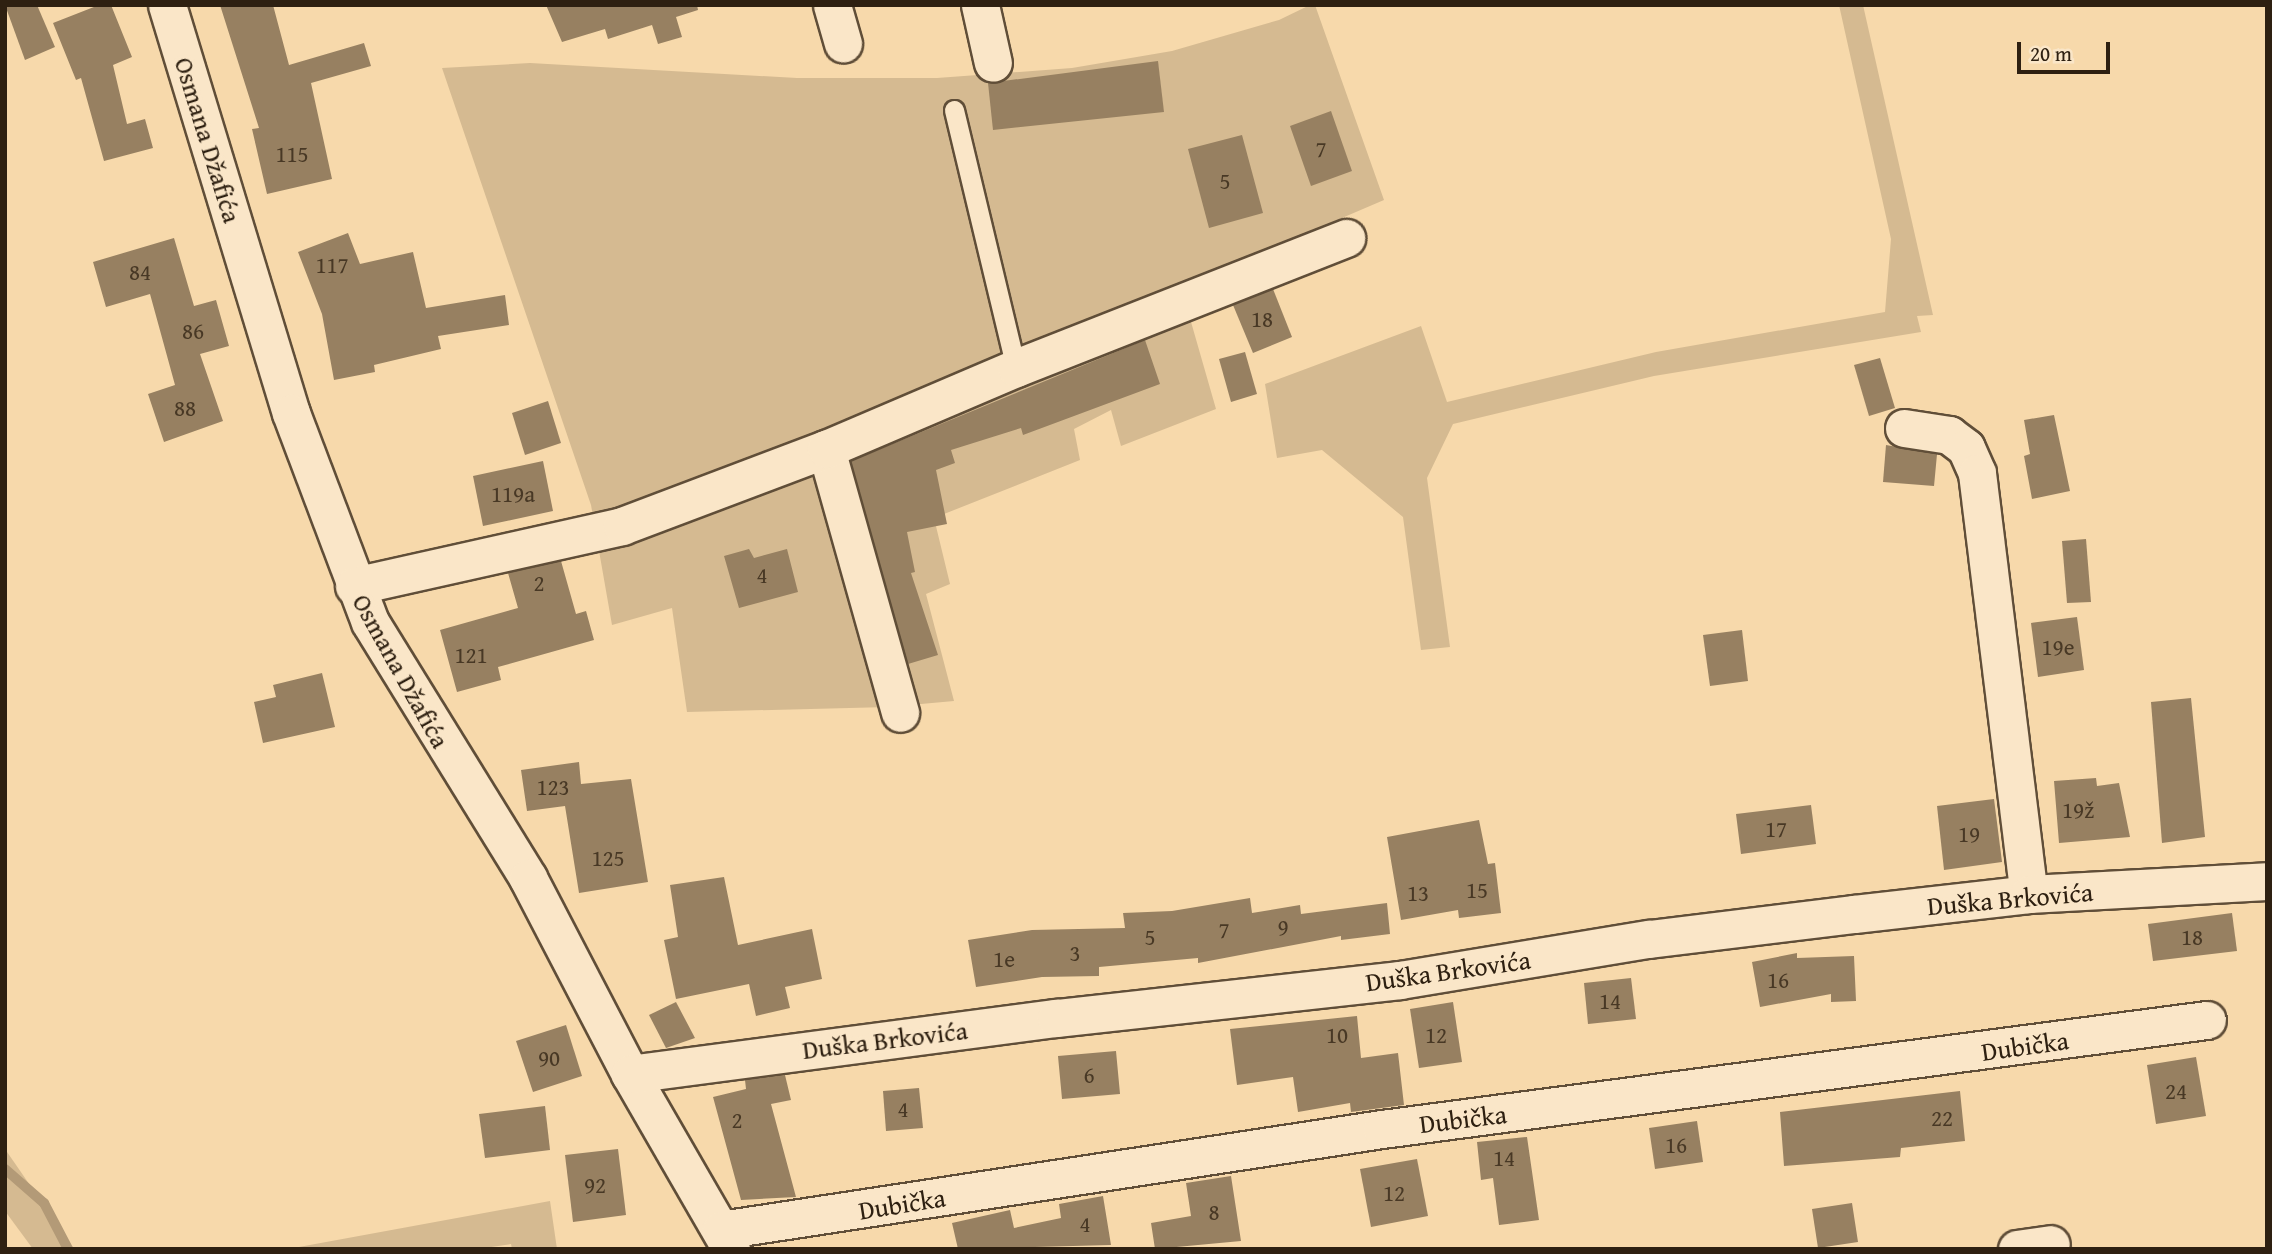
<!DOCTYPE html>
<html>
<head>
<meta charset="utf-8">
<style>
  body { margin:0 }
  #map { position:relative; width:2272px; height:1254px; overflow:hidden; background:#f7d9ab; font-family:"Gentium Book Plus",serif }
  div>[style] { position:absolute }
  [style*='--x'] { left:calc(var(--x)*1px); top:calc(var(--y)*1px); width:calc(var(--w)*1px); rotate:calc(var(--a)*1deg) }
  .green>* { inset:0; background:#d5ba91 }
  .stream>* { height:10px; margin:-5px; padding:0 5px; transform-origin:5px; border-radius:5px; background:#b39a77 }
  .building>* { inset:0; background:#978061 }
  .roads { filter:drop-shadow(2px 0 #604e38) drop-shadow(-2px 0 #604e38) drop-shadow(0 2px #604e38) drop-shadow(0 -2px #604e38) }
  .service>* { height:19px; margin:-9.5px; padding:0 9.5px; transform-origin:9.5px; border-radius:9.5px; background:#fae6c8 }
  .minor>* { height:37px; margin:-18.5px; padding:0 18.5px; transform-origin:18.5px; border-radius:18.5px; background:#fae6c8 }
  span { translate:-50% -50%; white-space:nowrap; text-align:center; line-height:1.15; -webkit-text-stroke:7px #fae6c8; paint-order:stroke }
  .number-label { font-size:23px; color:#483825 }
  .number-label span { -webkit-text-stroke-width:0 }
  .street-label { font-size:26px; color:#2e2011 }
  .frame { position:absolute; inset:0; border:7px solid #2e2011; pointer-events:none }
  .scale { position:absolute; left:2017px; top:42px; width:93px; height:32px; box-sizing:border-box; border:4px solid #2e2011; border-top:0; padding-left:9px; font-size:21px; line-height:24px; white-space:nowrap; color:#2e2011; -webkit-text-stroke:5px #fae6c8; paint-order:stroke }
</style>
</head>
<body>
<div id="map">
  <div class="green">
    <div style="clip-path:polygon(1310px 5px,1315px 5px,1384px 200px,1181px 287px,1216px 409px,1121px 446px,1111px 410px,1074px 429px,1080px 460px,934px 518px,950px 584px,926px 594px,954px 701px,888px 707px,687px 712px,672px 608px,612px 625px,591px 505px,442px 68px,530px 63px,797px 78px,937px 78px,1072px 68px,1172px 51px,1279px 20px)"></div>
    <div style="clip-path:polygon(1839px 5px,1863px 5px,1933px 315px,1917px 316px,1921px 332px,1654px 376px,1453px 424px,1427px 478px,1450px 647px,1421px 650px,1403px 517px,1322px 450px,1277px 458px,1265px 384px,1421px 326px,1447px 402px,1656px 352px,1885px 312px,1891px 239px)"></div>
    <div style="clip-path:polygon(5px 1149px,74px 1249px,33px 1249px,5px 1211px)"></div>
    <div style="clip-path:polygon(550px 1201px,557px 1249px,512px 1249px,511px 1244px,478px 1249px,288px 1249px)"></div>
  </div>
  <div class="stream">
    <div style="--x:5;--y:1169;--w:52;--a:41.1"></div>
    <div style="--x:44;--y:1203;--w:52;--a:62.4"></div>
  </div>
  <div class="building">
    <div style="clip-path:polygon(5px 5px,37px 5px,55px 47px,25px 60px)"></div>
    <div style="clip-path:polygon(99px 5px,111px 5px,132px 57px,113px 65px,127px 124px,145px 119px,153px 148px,104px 161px,81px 78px,76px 80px,53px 23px)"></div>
    <div style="clip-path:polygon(220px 5px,273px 5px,289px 65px,364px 43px,371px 66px,311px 83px,332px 179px,267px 194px,252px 129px,259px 128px)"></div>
    <div style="clip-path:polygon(546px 5px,697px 5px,698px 10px,676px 17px,682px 37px,658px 44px,652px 25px,608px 39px,605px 29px,562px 42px)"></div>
    <div style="clip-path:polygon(1158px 61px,1164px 112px,993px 130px,988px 83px)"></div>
    <div style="clip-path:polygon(1331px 111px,1352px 171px,1311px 186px,1290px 126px)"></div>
    <div style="clip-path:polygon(1242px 135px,1263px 213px,1209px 228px,1188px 149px)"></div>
    <div style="clip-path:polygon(348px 233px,360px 264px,413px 252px,426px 308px,505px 295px,509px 325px,438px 336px,441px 349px,374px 365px,375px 372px,334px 380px,322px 314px,298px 252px)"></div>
    <div style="clip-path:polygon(174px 238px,194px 306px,216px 300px,229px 346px,200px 354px,223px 421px,164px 442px,148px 394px,175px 385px,150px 294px,106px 307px,93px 262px)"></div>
    <div style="clip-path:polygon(1273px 289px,1292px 337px,1253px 353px,1233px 305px)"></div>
    <div style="clip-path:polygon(1145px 340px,1160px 384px,1023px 435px,1021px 428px,951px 450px,955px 463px,936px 470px,947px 524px,907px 532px,915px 572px,911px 573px,938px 655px,908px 664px,851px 461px)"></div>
    <div style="clip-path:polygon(1245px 352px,1257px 394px,1231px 402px,1219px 359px)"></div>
    <div style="clip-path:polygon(1880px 358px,1895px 408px,1869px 416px,1854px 365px)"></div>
    <div style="clip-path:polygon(548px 401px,561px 443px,525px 455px,512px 413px)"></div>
    <div style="clip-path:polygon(2054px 415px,2070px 491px,2032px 499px,2024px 456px,2030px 454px,2024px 420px)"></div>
    <div style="clip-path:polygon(1886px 445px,1937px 454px,1934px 486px,1883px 482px)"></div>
    <div style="clip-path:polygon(543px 461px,553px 511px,483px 526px,473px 476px)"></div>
    <div style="clip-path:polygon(2086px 539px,2091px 602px,2067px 603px,2062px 541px)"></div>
    <div style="clip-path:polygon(749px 549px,754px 558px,787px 549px,798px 592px,739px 608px,724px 556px)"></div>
    <div style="clip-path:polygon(561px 561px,576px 614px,586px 611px,594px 640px,498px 667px,501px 680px,457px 692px,440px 630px,518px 608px,508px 573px)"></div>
    <div style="clip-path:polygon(2077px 617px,2084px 670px,2038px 677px,2031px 623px)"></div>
    <div style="clip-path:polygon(1742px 630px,1748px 681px,1710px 686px,1703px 635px)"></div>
    <div style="clip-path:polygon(322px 673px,335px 727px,263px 743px,254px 702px,276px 697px,273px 685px)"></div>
    <div style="clip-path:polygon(2191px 698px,2205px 837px,2162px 843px,2151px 702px)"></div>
    <div style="clip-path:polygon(579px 762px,581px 784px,631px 779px,648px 882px,579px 893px,565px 806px,527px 811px,521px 770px)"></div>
    <div style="clip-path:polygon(2096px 778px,2097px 786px,2119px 783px,2130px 837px,2059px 843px,2054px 781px)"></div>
    <div style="clip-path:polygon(1994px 799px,2002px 862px,1944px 870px,1937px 806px)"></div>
    <div style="clip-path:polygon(1811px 805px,1816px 844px,1741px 854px,1736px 814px)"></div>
    <div style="clip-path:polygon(1479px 820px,1488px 864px,1495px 863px,1501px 913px,1459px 918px,1458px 910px,1401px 920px,1387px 837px)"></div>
    <div style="clip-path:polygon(724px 877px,738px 945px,812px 929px,822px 979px,785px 987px,790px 1008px,756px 1016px,749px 984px,676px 999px,664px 940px,678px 937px,670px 885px)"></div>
    <div style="clip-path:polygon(1250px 898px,1252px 913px,1300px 905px,1301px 914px,1387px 903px,1390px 934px,1341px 940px,1341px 936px,1198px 963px,1198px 958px,1099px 967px,1099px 976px,1042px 977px,976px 987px,968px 940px,1032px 930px,1125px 928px,1123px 913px,1172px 911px)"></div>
    <div style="clip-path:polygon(2232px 913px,2237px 951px,2153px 961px,2148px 924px)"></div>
    <div style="clip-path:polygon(1797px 953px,1797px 958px,1854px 956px,1856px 1001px,1831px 1002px,1831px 994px,1760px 1007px,1752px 962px)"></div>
    <div style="clip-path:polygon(1631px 978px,1636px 1019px,1588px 1024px,1584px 983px)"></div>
    <div style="clip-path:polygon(676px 1002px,695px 1038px,666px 1048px,649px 1015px)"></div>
    <div style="clip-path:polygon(1453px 1002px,1462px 1062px,1419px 1068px,1410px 1009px)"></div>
    <div style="clip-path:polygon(1357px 1016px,1361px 1058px,1398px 1053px,1404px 1105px,1351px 1112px,1350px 1103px,1298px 1112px,1293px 1077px,1237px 1085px,1230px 1029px)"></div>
    <div style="clip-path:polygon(566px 1025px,582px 1076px,533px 1092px,516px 1041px)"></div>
    <div style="clip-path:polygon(1116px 1051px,1120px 1094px,1062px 1099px,1058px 1056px)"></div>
    <div style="clip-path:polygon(2196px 1057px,2206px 1116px,2156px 1124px,2147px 1065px)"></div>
    <div style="clip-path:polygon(785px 1075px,791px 1100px,771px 1104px,796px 1197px,741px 1200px,713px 1097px,746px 1089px,745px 1080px)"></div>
    <div style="clip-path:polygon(919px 1088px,923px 1128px,886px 1131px,883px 1091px)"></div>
    <div style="clip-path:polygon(1960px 1091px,1965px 1141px,1901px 1148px,1900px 1157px,1784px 1166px,1780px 1112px)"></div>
    <div style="clip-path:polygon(545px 1106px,550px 1150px,485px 1158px,479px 1114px)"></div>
    <div style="clip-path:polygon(1697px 1121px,1703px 1162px,1655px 1169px,1649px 1128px)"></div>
    <div style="clip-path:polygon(1527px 1137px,1539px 1220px,1499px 1225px,1493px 1178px,1481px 1180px,1477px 1142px)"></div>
    <div style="clip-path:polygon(618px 1149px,626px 1215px,573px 1222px,565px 1155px)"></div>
    <div style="clip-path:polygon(1417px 1159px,1428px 1216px,1371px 1227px,1360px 1169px)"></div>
    <div style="clip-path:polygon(1231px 1176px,1241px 1241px,1155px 1249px,1151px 1223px,1191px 1216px,1186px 1183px)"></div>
    <div style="clip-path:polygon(1103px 1196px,1111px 1245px,958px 1249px,952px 1223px,1010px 1210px,1014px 1228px,1061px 1218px,1059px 1204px)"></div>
    <div style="clip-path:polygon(1852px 1203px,1858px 1242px,1818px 1248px,1812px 1209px)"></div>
  </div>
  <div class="roads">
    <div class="service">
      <div style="--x:954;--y:110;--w:265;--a:76.5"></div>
    </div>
    <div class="minor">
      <div style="--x:167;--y:5;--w:426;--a:73.1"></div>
      <div style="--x:291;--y:413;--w:223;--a:69.3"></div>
      <div style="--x:370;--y:622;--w:301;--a:58.3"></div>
      <div style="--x:528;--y:878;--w:221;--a:62.5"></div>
      <div style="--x:630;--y:1074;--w:202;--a:60"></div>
      <div style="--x:832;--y:5;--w:40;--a:74"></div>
      <div style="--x:980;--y:5;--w:59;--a:77.4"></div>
      <div style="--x:1904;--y:428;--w:46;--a:8.8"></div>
      <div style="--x:1949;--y:435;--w:21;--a:37"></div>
      <div style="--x:1966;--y:448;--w:27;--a:66"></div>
      <div style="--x:1977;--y:473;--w:424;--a:83"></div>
      <div style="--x:826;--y:449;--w:274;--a:74.3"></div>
      <div style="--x:354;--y:586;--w:275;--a:-12.6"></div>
      <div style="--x:622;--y:526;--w:218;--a:-20.7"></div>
      <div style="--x:826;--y:449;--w:207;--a:-23.1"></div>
      <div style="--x:1016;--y:368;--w:355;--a:-21.5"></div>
      <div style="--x:630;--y:1074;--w:430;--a:-7.5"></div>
      <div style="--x:1056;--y:1018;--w:346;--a:-6.3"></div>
      <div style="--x:1400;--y:980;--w:252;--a:-9.4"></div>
      <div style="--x:1649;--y:939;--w:207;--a:-7"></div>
      <div style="--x:1854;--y:914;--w:176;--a:-6.5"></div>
      <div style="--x:2029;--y:894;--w:238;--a:-3.1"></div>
      <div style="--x:721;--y:1230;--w:669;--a:-8.69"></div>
      <div style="--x:1382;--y:1129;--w:832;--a:-7.53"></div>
      <div style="--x:2017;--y:1249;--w:34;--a:-8"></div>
    </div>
  </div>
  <div class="number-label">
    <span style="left:1321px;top:149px">7</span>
    <span style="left:292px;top:154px">115</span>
    <span style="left:1225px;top:181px">5</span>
    <span style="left:332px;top:265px">117</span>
    <span style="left:140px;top:272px">84</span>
    <span style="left:1262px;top:319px">18</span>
    <span style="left:193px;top:331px">86</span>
    <span style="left:185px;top:408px">88</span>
    <span style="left:513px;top:494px">119a</span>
    <span style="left:762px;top:575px">4</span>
    <span style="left:539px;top:583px">2</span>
    <span style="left:2058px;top:647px">19e</span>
    <span style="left:471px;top:655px">121</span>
    <span style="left:553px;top:787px">123</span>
    <span style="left:2078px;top:810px">19ž</span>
    <span style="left:1776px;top:829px">17</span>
    <span style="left:1969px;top:834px">19</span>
    <span style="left:608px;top:858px">125</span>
    <span style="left:1477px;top:890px">15</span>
    <span style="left:1418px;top:893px">13</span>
    <span style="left:1283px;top:927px">9</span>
    <span style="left:1224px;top:930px">7</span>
    <span style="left:1150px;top:937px">5</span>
    <span style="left:2192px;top:937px">18</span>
    <span style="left:1075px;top:953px">3</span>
    <span style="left:1004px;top:959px">1e</span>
    <span style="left:1778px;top:980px">16</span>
    <span style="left:1610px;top:1001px">14</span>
    <span style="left:1337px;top:1035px">10</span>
    <span style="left:1436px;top:1035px">12</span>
    <span style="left:549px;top:1058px">90</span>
    <span style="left:1089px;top:1075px">6</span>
    <span style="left:2176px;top:1091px">24</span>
    <span style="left:903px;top:1109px">4</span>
    <span style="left:1942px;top:1118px">22</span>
    <span style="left:737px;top:1120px">2</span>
    <span style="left:1676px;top:1145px">16</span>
    <span style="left:1504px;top:1158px">14</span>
    <span style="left:595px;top:1185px">92</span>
    <span style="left:1394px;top:1193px">12</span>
    <span style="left:1214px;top:1212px">8</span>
    <span style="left:1085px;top:1224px">4</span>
  </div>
  <div class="street-label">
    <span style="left:208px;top:140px;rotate:73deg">Osmana Džafića</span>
    <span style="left:401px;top:671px;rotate:61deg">Osmana Džafića</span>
    <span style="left:2010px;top:899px;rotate:-5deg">Duška Brkovića</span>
    <span style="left:1448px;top:971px;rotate:-8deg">Duška Brkovića</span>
    <span style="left:885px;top:1040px;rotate:-7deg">Duška Brkovića</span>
    <span style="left:2025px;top:1046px;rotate:-8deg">Dubička</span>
    <span style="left:1463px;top:1119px;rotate:-7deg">Dubička</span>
    <span style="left:902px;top:1204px;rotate:-9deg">Dubička</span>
  </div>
  <div class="frame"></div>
  <div class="scale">20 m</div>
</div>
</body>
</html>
